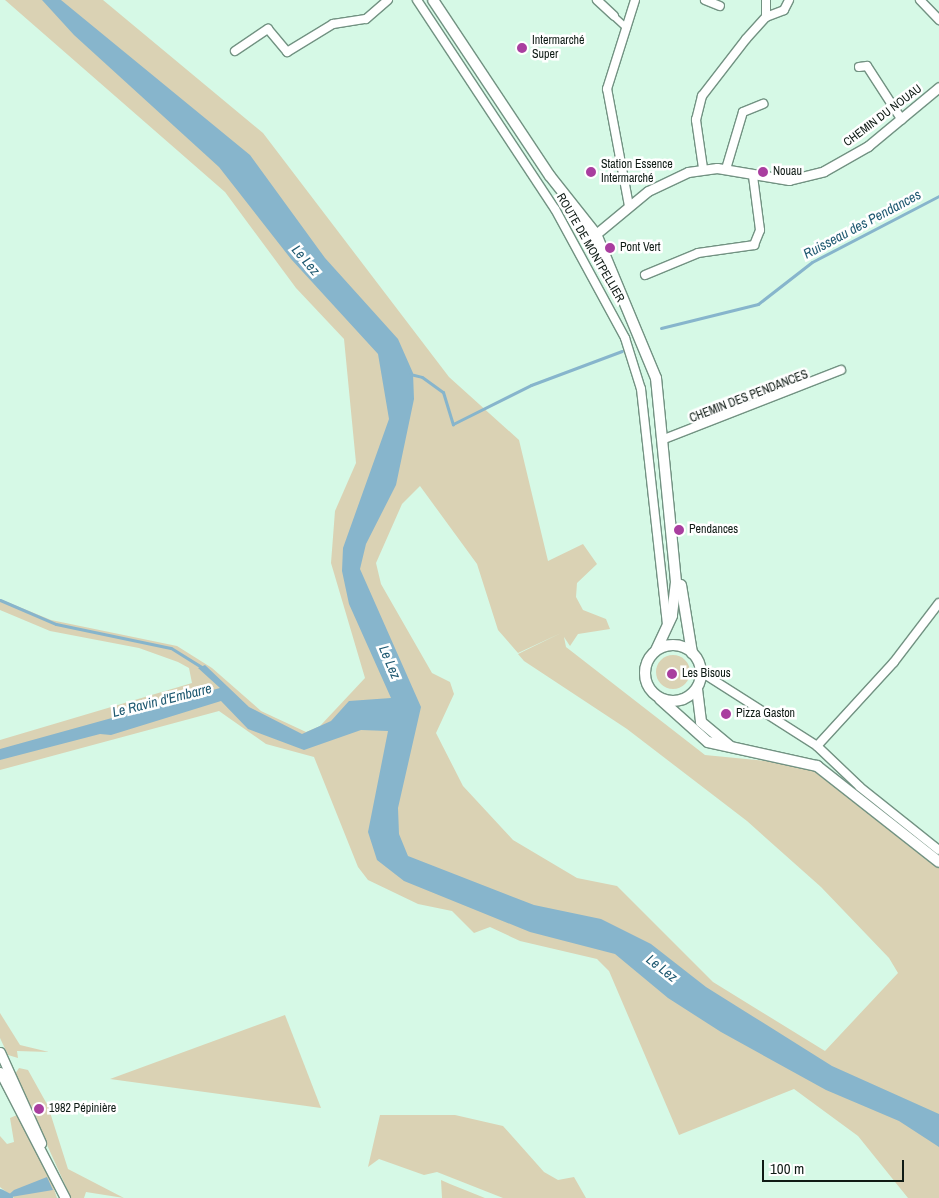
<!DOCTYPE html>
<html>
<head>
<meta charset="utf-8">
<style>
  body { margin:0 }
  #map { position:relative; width:939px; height:1198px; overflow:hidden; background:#d6f9e6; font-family:"Archivo Narrow",sans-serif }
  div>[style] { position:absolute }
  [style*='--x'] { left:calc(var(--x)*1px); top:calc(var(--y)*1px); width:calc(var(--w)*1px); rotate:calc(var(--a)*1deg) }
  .green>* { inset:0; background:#dad2b4 }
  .round { border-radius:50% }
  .water>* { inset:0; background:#87b5cc }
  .stream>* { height:3px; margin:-1.5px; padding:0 1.5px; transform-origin:1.5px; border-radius:1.5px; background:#87b5cc }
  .canal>* { height:10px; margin:-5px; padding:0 5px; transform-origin:5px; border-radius:5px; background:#87b5cc }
  .roads { filter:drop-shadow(1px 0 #729282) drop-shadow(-1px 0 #729282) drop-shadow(0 1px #729282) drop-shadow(0 -1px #729282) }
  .pedestrian>* { height:5.5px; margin:-2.75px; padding:0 2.75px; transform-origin:2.75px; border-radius:2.75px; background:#fff }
  .minor>* { height:8px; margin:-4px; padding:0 4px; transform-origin:4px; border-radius:4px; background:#fff }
  .tertiary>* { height:9px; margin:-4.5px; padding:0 4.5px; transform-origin:4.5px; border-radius:4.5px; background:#fff }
  .secondary>* { height:10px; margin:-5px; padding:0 5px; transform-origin:5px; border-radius:5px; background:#fff }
  .secondary>.ring { margin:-5px; padding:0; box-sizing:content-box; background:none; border:10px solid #fff; border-radius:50% }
  .dots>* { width:14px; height:14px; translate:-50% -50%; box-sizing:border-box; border:2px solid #fff; border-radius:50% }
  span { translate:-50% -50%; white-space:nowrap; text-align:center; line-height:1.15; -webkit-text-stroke:5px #fff; paint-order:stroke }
  .poi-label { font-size:12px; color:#0f1b15 }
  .left { translate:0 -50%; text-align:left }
  .street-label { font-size:12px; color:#0f1b15 }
  .water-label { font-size:14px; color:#1f5971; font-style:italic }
  .scale { position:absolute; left:762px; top:1160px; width:142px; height:22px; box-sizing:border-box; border:2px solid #0f1b15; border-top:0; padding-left:6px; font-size:15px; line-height:18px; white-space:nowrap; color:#0f1b15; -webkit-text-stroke:4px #fff; paint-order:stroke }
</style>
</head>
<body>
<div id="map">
  <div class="green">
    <div style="clip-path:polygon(evenodd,5px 0,103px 0,263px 133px,449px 377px,519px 440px,548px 561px,583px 544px,597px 564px,577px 583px,576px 597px,583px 610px,606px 619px,610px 629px,578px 634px,570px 646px,564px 637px,566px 647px,705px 755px,817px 766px,939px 864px,939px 1198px,908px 1198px,858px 1136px,794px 1089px,679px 1135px,609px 971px,597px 959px,520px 941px,490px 927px,474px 933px,452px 911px,418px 904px,368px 880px,358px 867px,314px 757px,266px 744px,219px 711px,0 770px,0 740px,192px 683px,189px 668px,178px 662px,139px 648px,50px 631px,0 610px,0 599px,51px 620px,177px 646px,212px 668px,261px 711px,306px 732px,320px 726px,365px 678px,331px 563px,335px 511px,356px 463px,344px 339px,296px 288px,225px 192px,5px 0,420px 486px,477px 564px,498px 630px,518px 653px,561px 633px,518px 654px,524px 661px,627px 729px,747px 821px,821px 887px,889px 958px,898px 973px,825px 1051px,713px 982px,617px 886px,577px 878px,513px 840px,463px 786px,436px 733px,454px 694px,450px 682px,432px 673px,381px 584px,376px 563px,402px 504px,420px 486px)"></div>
    <div class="round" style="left:656px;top:655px;width:34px;height:34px"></div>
    <div style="clip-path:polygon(0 1013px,20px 1045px,49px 1052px,17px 1051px,18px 1058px,8px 1055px,0 1038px)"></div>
    <div style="clip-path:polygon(285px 1015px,321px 1108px,110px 1079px)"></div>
    <div style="clip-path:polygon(19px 1068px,28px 1070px,48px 1106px,68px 1169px,124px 1198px,86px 1192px,84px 1198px,71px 1198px,15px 1074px)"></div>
    <div style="clip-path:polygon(17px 1115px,49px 1174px,57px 1198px,14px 1198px,0 1187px,0 1136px,7px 1144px,14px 1142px,10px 1118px)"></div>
    <div style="clip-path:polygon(380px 1115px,455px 1115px,503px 1126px,544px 1172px,558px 1180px,574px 1177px,586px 1198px,503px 1198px,437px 1172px,424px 1175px,379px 1159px,368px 1167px)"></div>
    <div style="clip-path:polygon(441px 1180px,450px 1184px,485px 1198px,442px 1198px)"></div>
  </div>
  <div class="water">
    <div style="clip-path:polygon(42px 0,61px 0,250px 155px,325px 258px,398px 339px,413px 373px,414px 399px,396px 485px,366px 544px,360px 569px,421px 707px,398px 808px,399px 834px,408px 856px,534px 905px,601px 919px,651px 944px,706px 987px,832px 1066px,939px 1114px,939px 1147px,899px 1121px,826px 1090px,721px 1032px,668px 998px,615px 954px,530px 932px,404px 881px,377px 860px,368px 832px,388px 731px,361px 730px,304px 750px,248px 729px,221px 701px,111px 735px,100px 734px,0 760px,0 749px,220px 688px,198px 668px,205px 665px,249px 707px,302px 734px,331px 721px,349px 701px,391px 698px,349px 604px,342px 571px,343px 548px,389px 419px,378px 354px,291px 259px,219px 167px,74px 35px)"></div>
    <div style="clip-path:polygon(47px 1177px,53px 1190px,5px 1198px,14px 1190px)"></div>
  </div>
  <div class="stream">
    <div style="--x:661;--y:328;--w:100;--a:-13.9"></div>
    <div style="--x:758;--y:304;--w:68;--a:-37.9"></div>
    <div style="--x:812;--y:262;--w:143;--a:-27.5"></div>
    <div style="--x:410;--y:374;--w:12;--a:14"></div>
    <div style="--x:422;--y:377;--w:26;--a:36"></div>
    <div style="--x:443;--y:392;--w:34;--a:73"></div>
    <div style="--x:453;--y:424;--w:87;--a:-26.6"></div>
    <div style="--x:531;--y:385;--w:97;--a:-20.5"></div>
    <div style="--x:0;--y:600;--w:61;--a:23.2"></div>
    <div style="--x:56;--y:624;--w:117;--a:11.8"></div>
    <div style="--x:171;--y:648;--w:38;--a:32"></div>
  </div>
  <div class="canal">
    <div style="--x:0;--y:1194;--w:9;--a:27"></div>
  </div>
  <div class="roads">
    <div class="pedestrian">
      <div style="--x:614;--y:16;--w:18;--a:43"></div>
    </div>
    <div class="minor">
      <div style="--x:417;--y:0;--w:250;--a:56.6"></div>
      <div style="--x:555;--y:209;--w:147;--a:61.5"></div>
      <div style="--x:625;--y:338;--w:53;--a:72.6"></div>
      <div style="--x:641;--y:389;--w:238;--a:83.7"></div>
      <div style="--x:597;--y:0;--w:23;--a:43"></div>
      <div style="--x:705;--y:0;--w:16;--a:22"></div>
      <div style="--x:766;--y:0;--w:17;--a:90"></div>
      <div style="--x:920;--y:0;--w:28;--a:46"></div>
      <div style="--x:235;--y:51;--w:40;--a:-34"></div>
      <div style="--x:268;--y:29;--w:30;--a:50"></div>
      <div style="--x:287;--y:52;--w:54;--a:-31.3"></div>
      <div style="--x:333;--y:24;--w:33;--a:-9"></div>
      <div style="--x:366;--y:19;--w:29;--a:-41"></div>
      <div style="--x:859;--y:67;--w:8;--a:-7"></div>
      <div style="--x:867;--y:66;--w:64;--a:57.1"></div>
      <div style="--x:703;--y:168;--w:49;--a:-98.3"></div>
      <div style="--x:696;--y:120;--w:25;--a:-76"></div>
      <div style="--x:702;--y:96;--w:72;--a:-52.3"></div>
      <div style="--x:746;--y:39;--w:30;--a:-48"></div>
      <div style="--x:766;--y:17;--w:19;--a:-21"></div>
      <div style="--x:784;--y:10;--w:11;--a:-63"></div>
      <div style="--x:726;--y:169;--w:59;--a:-73.4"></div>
      <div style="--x:743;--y:112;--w:22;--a:-22"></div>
      <div style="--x:629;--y:206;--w:119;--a:-100.6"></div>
      <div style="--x:607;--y:89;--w:93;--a:-72.5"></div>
      <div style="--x:645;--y:275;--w:57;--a:-22.5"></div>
      <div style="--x:698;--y:253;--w:57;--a:-8.1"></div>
      <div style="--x:754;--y:245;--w:16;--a:-68"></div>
      <div style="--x:760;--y:230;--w:54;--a:-97.4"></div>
      <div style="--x:664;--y:439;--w:190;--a:-21.3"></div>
      <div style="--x:701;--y:672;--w:138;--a:32.5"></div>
      <div style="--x:817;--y:746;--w:59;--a:43.6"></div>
      <div style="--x:860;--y:787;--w:101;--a:38.6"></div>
      <div style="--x:817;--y:746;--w:114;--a:-47.5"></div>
      <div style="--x:894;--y:662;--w:74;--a:-52.7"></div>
    </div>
    <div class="tertiary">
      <div style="--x:596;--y:234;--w:67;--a:-39.6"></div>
      <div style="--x:648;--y:191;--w:44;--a:-25.4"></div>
      <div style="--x:688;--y:172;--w:29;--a:-8"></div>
      <div style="--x:717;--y:168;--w:73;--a:9.5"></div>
      <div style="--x:789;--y:180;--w:36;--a:-14"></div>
      <div style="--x:824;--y:171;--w:51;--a:-29.6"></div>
      <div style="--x:868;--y:146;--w:92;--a:-39.7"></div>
      <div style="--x:0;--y:1052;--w:100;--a:65.7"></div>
      <div style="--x:0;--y:1072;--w:142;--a:62.7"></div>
    </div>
    <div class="secondary">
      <div style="--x:433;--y:0;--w:211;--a:56.4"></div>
      <div style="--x:550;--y:176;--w:74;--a:51.6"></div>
      <div style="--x:596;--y:234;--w:156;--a:67.4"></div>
      <div style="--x:656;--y:378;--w:205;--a:84.4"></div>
      <div style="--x:676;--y:582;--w:34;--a:97"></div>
      <div style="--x:672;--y:616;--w:38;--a:115"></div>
      <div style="--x:681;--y:585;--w:69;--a:80.8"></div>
      <div class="ring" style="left:645px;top:645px;width:46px;height:46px"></div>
      <div style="--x:697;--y:689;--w:33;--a:83"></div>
      <div style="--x:701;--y:722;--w:38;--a:40"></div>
      <div style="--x:660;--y:699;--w:64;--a:41.9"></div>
      <div style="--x:708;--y:742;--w:112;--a:12.4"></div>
      <div style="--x:817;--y:766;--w:155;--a:38.2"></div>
    </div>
  </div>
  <div class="dots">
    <div style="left:522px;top:48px;background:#a93e9f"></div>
    <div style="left:591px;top:172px;background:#a93e9f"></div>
    <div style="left:763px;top:172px;background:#a93e9f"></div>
    <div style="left:610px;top:248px;background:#a93e9f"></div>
    <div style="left:679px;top:530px;background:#a93e9f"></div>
    <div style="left:672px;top:674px;background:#a93e9f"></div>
    <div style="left:726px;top:714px;background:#a93e9f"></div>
    <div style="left:39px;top:1109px;background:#a93e9f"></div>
  </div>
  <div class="poi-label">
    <span class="left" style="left:532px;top:48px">Intermarché<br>Super</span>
    <span class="left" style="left:601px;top:172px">Station Essence<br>Intermarché</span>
    <span class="left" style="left:773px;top:172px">Nouau</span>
    <span class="left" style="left:620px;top:248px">Pont Vert</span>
    <span class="left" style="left:689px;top:530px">Pendances</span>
    <span class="left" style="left:682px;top:674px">Les Bisous</span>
    <span class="left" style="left:736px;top:714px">Pizza Gaston</span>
    <span class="left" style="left:49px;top:1109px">1982 Pépinière</span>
  </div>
  <div class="street-label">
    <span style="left:883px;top:116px;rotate:-37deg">CHEMIN DU NOUAU</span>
    <span style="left:590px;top:248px;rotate:60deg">ROUTE DE MONTPELLIER</span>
    <span style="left:749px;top:397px;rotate:-21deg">CHEMIN DES PENDANCES</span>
  </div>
  <div class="water-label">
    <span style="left:862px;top:224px;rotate:-28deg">Ruisseau des Pendances</span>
    <span style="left:306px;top:260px;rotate:49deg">Le Lez</span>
    <span style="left:390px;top:662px;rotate:67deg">Le Lez</span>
    <span style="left:162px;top:700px;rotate:-14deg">Le Ravin d'Embarre</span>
    <span style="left:662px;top:968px;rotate:38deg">Le Lez</span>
  </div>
  <div class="scale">100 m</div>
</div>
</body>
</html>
